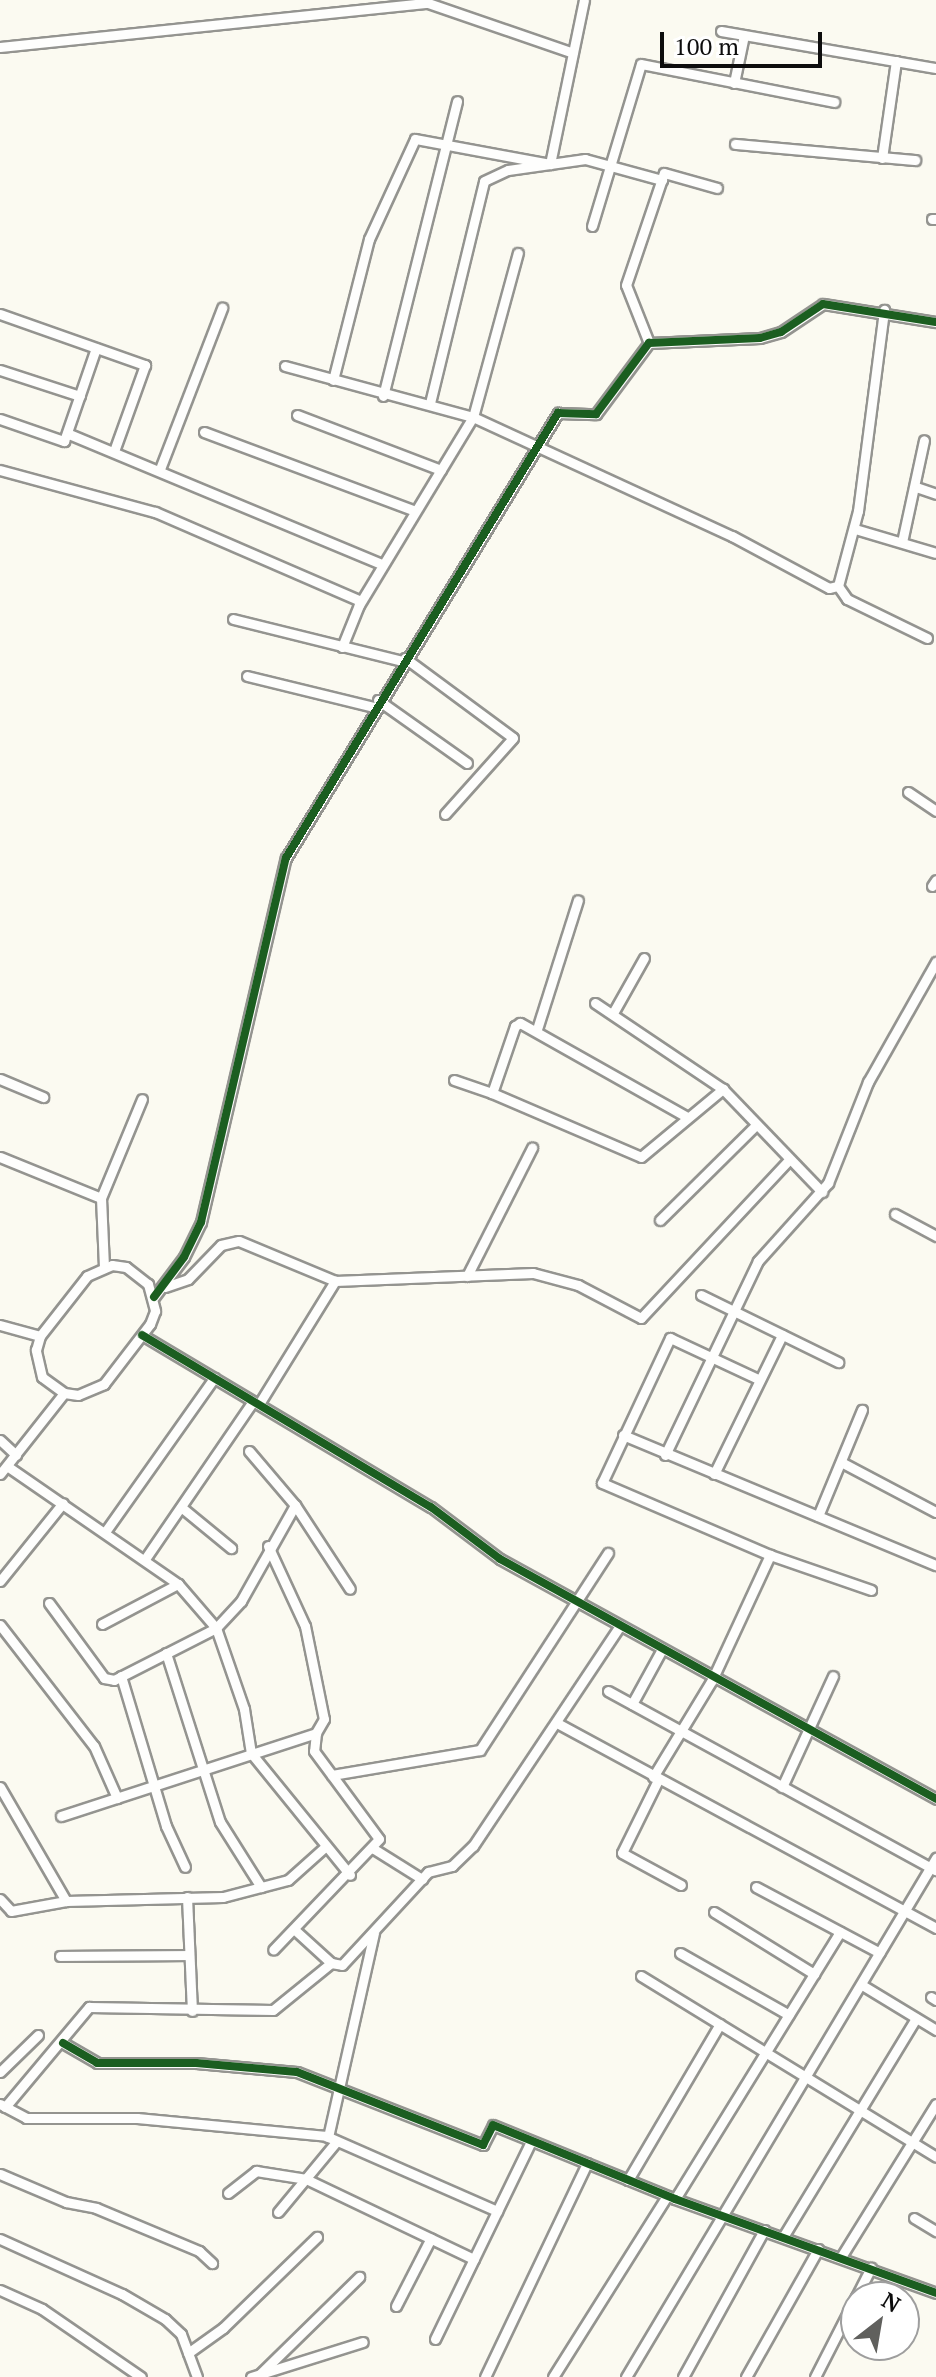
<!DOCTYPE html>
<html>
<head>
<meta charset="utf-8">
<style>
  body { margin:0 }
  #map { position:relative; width:936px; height:2377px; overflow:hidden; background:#fbfaf1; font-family:"PT Serif",serif }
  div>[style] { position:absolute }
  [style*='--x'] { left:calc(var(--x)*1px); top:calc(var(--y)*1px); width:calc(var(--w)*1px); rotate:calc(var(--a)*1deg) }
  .roads { filter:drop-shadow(2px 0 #949490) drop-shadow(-2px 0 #949490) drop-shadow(0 2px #949490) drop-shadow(0 -2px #949490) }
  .minor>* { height:9px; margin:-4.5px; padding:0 4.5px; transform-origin:4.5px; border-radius:4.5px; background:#fefefd }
  .cycleway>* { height:8px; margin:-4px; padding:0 4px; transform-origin:4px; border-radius:4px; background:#1b5e20 }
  span { translate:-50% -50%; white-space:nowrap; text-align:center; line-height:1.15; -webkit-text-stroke:8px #fff; paint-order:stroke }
  .north { position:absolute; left:840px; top:2281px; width:80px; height:80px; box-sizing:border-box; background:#fff; border:2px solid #9e9e9e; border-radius:50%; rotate:31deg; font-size:22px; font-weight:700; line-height:32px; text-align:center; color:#0d0d0d }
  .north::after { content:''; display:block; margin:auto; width:28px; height:36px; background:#60605d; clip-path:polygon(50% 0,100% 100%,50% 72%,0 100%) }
  .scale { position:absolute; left:660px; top:32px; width:162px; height:36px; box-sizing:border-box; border:4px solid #0d0d0d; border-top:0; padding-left:10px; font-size:24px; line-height:28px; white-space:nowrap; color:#0d0d0d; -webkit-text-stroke:6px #fff; paint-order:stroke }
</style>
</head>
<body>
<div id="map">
  <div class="roads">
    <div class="minor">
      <div style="--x:721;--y:31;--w:218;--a:9.8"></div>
      <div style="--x:0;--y:47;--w:430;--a:-5.9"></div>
      <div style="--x:428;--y:3;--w:153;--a:19"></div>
      <div style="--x:734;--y:83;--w:49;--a:-78.2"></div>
      <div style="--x:735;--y:144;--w:181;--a:5.1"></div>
      <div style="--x:882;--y:158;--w:98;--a:-81.8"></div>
      <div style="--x:932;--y:219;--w:4;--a:0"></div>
      <div style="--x:592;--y:226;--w:169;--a:-73.2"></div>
      <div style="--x:641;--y:64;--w:197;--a:11.1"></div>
      <div style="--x:0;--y:314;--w:154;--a:19.4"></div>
      <div style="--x:145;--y:365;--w:91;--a:109.8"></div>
      <div style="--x:649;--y:343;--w:62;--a:-111.6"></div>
      <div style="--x:626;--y:285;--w:118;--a:-71.3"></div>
      <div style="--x:664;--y:173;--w:55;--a:15.8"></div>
      <div style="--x:285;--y:366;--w:195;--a:15.2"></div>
      <div style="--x:473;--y:417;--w:285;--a:24.7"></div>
      <div style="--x:732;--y:536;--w:110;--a:28.2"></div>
      <div style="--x:829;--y:588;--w:9;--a:-13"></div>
      <div style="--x:0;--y:370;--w:84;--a:18"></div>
      <div style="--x:333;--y:380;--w:146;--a:-75.7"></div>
      <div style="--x:369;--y:239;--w:110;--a:-65.3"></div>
      <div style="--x:415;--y:139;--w:137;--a:10.5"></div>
      <div style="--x:550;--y:164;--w:167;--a:-78.3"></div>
      <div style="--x:383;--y:396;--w:304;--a:-75.9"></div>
      <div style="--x:430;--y:403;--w:228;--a:-76.3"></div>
      <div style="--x:484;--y:181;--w:26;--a:-25"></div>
      <div style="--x:508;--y:170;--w:78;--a:-8.1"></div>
      <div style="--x:585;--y:159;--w:80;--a:15.3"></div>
      <div style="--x:297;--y:415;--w:154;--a:20.9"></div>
      <div style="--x:0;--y:419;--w:68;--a:19"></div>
      <div style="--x:64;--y:441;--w:98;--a:-71"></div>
      <div style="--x:204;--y:432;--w:225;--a:20.5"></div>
      <div style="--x:69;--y:434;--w:339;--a:22.6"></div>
      <div style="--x:160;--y:469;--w:173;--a:-68.9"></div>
      <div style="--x:0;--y:470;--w:161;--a:15.2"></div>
      <div style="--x:155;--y:512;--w:224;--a:23.4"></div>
      <div style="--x:916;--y:487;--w:21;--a:19"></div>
      <div style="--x:855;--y:529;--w:84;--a:16.5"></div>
      <div style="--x:902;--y:542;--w:104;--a:-77.8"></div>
      <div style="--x:838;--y:586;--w:78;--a:-75.1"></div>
      <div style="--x:858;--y:511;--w:203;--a:-82.6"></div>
      <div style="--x:838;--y:586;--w:16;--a:55"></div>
      <div style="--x:847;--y:599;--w:89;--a:26"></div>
      <div style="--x:233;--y:619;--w:175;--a:13.9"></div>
      <div style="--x:342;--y:647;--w:45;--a:-68"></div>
      <div style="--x:359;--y:605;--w:220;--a:-58.8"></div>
      <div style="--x:473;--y:417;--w:170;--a:-74.7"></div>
      <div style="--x:405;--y:658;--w:134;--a:36.5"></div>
      <div style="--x:513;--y:738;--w:102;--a:131.8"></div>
      <div style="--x:247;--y:676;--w:131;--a:13.7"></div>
      <div style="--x:378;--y:700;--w:109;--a:35.3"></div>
      <div style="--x:908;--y:792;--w:34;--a:34"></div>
      <div style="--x:932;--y:886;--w:7;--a:-56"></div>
      <div style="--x:595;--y:1003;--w:154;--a:33.9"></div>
      <div style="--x:723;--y:1089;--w:143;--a:46.1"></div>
      <div style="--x:613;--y:1013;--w:63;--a:-60.6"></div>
      <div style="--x:537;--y:1029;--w:135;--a:-72.4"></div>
      <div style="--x:0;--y:1079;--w:47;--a:22.7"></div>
      <div style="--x:454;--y:1080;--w:40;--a:18.9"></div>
      <div style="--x:687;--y:1117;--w:192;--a:-150.6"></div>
      <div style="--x:520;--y:1023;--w:6;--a:149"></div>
      <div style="--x:515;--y:1026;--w:71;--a:108.9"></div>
      <div style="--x:492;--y:1093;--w:162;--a:23.2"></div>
      <div style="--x:641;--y:1157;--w:107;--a:-39.7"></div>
      <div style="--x:0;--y:1157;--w:109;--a:22.1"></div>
      <div style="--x:101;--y:1198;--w:69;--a:87.5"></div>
      <div style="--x:101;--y:1198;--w:107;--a:-67.5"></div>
      <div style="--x:895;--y:1214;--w:47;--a:28.2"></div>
      <div style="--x:660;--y:1220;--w:135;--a:-44.7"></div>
      <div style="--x:112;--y:1265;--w:14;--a:8"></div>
      <div style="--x:126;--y:1267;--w:28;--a:38"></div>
      <div style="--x:148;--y:1284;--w:28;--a:75"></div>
      <div style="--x:155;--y:1311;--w:14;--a:111"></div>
      <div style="--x:150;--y:1324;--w:76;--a:127.5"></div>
      <div style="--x:104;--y:1384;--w:28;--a:157"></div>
      <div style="--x:78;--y:1395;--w:14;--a:-172"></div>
      <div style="--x:64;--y:1393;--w:27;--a:-144"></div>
      <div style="--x:42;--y:1377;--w:28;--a:-103"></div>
      <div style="--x:36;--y:1350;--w:15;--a:-74"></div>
      <div style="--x:40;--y:1336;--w:76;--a:-51.9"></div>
      <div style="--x:87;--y:1276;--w:27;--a:-24"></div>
      <div style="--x:467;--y:1276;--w:144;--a:-63.1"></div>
      <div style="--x:165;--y:1287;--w:24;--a:-19"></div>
      <div style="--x:188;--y:1279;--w:47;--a:-45.9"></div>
      <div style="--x:221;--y:1245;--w:18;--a:-13"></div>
      <div style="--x:239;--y:1241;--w:104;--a:22.6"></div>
      <div style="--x:335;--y:1281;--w:198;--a:-2.3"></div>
      <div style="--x:533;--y:1273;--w:47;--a:14.9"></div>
      <div style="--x:578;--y:1285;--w:71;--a:27.6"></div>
      <div style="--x:641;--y:1318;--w:216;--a:-46.9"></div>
      <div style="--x:701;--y:1295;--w:153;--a:26.1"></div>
      <div style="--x:154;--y:1297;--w:50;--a:-53.1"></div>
      <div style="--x:184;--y:1257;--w:39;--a:-64"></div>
      <div style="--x:201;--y:1222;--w:374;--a:-76.9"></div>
      <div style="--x:286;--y:858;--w:522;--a:-58.57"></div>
      <div style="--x:558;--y:413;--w:38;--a:2"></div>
      <div style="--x:596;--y:414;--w:89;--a:-53.3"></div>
      <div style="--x:649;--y:343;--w:111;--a:-2.6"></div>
      <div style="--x:760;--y:338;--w:22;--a:-16"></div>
      <div style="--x:781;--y:332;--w:50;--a:-33.7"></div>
      <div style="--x:823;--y:304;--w:114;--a:9.1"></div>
      <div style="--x:0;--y:1325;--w:41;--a:15.4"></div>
      <div style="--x:142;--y:1335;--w:336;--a:30.8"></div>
      <div style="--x:431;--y:1507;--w:86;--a:37"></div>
      <div style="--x:500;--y:1559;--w:498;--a:28.8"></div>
      <div style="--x:758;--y:1379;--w:97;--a:-155"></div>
      <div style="--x:670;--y:1338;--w:160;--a:115.1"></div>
      <div style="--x:602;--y:1483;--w:183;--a:23.2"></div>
      <div style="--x:770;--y:1555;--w:107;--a:19.1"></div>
      <div style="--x:259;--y:1404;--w:145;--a:-58.3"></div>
      <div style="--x:623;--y:1435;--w:339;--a:22.6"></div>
      <div style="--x:0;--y:1440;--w:22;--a:43"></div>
      <div style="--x:249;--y:1451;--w:71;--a:49.6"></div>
      <div style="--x:295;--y:1505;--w:100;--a:56.8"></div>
      <div style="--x:665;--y:1455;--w:215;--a:-64.4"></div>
      <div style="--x:758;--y:1261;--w:105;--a:-48.1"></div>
      <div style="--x:828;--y:1183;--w:109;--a:-68.4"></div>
      <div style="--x:868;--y:1082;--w:138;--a:-60.5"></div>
      <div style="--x:841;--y:1462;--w:107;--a:27.8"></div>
      <div style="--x:7;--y:1466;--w:208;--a:34.6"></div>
      <div style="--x:178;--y:1584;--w:58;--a:49.2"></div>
      <div style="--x:216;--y:1628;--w:86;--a:70.9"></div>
      <div style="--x:244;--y:1709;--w:45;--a:81"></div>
      <div style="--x:251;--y:1753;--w:157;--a:50.9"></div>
      <div style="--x:0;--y:1474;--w:103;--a:-51.7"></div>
      <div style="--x:714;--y:1474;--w:155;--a:-63.9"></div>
      <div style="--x:181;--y:1507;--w:65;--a:39.4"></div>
      <div style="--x:818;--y:1516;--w:115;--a:-67.5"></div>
      <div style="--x:105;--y:1532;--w:189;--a:-54.7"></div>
      <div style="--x:268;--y:1546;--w:88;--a:65.2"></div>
      <div style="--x:305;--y:1626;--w:95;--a:78.5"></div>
      <div style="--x:324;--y:1719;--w:16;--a:120"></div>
      <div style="--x:316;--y:1733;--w:18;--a:96"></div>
      <div style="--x:314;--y:1751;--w:109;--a:53.5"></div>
      <div style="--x:379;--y:1839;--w:153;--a:133.7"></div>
      <div style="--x:145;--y:1559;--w:191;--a:-55.6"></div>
      <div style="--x:0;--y:1581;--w:100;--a:-51.1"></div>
      <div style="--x:49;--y:1603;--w:93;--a:53.7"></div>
      <div style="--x:104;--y:1678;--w:10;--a:11"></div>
      <div style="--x:114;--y:1680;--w:114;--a:-27"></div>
      <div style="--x:216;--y:1628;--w:37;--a:-47"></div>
      <div style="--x:241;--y:1601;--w:110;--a:-60.6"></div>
      <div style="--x:102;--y:1624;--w:86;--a:-27.8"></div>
      <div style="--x:0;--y:1625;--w:153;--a:52.2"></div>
      <div style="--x:94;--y:1746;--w:57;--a:66.1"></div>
      <div style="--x:166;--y:1653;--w:177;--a:72.3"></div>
      <div style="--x:220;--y:1822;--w:77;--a:57.8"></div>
      <div style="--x:121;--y:1676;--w:157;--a:73.3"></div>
      <div style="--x:166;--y:1826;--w:45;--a:65.1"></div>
      <div style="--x:608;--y:1691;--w:373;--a:28.7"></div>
      <div style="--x:632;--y:1704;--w:60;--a:-61.3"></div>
      <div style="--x:557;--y:1723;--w:431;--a:28.4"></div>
      <div style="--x:332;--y:1775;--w:150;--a:-9.6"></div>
      <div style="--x:480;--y:1750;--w:235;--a:-57"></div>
      <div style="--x:653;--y:1777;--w:114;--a:-58.7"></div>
      <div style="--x:712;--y:1680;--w:138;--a:-65.1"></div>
      <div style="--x:658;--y:1780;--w:81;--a:116.3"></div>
      <div style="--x:622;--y:1853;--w:67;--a:28.5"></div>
      <div style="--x:0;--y:1787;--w:132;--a:59.9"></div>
      <div style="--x:782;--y:1787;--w:122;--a:-65.3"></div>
      <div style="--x:61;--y:1816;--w:268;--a:-18"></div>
      <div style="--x:374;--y:1849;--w:57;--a:32"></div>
      <div style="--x:756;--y:1887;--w:140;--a:28"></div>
      <div style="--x:187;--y:1897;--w:114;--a:87.5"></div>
      <div style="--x:0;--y:1899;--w:16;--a:47"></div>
      <div style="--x:11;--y:1911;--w:56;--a:-10.3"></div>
      <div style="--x:66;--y:1901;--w:157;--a:-1.5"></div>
      <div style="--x:223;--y:1897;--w:67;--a:-14.7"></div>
      <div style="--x:288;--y:1880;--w:51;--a:-41.8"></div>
      <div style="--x:714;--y:1912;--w:118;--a:31.8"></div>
      <div style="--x:296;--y:1931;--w:47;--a:42.4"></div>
      <div style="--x:331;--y:1963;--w:11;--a:10"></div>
      <div style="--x:342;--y:1965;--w:127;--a:-47.2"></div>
      <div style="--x:428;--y:1872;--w:25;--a:-14"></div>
      <div style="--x:452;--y:1866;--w:29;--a:-44"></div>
      <div style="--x:473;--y:1846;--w:263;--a:-56.3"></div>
      <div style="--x:680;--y:1953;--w:125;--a:29.6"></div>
      <div style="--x:60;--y:1956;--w:129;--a:-0.4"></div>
      <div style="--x:641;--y:1976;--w:346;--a:31.5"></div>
      <div style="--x:862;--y:1985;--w:87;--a:31.3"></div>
      <div style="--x:931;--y:1997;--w:6;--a:31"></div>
      <div style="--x:63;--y:2043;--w:39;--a:30"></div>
      <div style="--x:97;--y:2063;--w:99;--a:0"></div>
      <div style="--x:196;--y:2063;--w:101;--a:5.1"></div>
      <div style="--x:297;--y:2072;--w:200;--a:21.4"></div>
      <div style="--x:483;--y:2145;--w:22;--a:-63"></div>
      <div style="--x:493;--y:2125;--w:196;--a:22.1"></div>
      <div style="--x:675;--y:2199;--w:277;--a:19.8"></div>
      <div style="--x:0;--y:2072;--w:53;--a:-44.2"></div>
      <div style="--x:0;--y:2104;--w:30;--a:28"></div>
      <div style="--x:26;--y:2118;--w:111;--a:0"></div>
      <div style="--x:137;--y:2118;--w:190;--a:5.4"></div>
      <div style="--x:326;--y:2136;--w:187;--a:23.7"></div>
      <div style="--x:5;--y:2107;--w:131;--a:-50"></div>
      <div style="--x:89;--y:2007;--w:184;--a:0.9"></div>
      <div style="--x:273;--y:2010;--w:75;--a:-39"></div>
      <div style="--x:328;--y:2137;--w:209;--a:-77.3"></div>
      <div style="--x:0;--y:2174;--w:72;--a:23"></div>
      <div style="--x:66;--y:2202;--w:31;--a:11"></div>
      <div style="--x:96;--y:2208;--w:112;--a:22.7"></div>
      <div style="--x:199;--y:2251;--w:18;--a:43"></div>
      <div style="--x:628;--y:2180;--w:181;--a:-59.5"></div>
      <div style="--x:228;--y:2193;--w:36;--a:-38"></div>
      <div style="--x:256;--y:2171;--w:51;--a:9.1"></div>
      <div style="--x:306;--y:2179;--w:186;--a:25.5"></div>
      <div style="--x:675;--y:2199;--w:314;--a:-58.3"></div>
      <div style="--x:278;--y:2212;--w:92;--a:-50.3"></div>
      <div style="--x:914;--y:2218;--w:26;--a:31"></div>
      <div style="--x:783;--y:2237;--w:256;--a:-58.7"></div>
      <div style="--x:0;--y:2239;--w:134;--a:24.3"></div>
      <div style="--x:122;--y:2294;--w:50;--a:30.2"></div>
      <div style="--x:165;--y:2319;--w:22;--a:43"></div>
      <div style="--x:181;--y:2334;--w:46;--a:69.6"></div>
      <div style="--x:841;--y:2257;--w:180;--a:-58.2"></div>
      <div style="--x:0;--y:2290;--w:46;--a:24.3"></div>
      <div style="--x:42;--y:2309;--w:120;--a:34.5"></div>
      <div style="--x:856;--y:2297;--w:33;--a:-63"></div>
      <div style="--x:396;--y:2306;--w:76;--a:-62.8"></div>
      <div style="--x:435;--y:2339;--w:220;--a:-64.1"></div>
      <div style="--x:188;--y:2353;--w:43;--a:-35.5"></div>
      <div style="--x:223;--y:2328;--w:131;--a:-44.1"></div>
      <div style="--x:260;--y:2374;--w:139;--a:-44.4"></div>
      <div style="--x:251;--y:2377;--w:117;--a:-17.4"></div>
      <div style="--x:485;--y:2377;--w:237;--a:-64.5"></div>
      <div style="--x:553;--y:2377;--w:214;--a:-57.8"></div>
      <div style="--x:626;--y:2377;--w:605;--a:-59.15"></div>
      <div style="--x:683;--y:2377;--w:168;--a:-61.1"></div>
      <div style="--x:746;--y:2377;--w:147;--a:-60.6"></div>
      <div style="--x:815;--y:2377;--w:90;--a:-62.9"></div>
    </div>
  </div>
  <div class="cycleway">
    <div style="--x:154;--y:1297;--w:50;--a:-53.1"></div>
    <div style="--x:184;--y:1257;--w:39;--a:-64"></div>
    <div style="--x:201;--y:1222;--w:374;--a:-76.9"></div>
    <div style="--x:286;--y:858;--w:522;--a:-58.57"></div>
    <div style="--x:558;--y:413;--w:38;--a:2"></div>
    <div style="--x:596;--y:414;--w:89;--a:-53.3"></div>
    <div style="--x:649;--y:343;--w:111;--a:-2.6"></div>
    <div style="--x:760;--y:338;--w:22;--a:-16"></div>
    <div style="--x:781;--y:332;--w:50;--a:-33.7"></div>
    <div style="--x:823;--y:304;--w:114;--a:9.1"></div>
    <div style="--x:142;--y:1335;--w:336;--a:30.8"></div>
    <div style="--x:431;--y:1507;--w:86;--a:37"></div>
    <div style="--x:500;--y:1559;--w:498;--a:28.8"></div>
    <div style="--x:63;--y:2043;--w:39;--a:30"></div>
    <div style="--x:97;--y:2063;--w:99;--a:0"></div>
    <div style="--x:196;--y:2063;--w:101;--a:5.1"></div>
    <div style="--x:297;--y:2072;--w:200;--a:21.4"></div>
    <div style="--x:483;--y:2145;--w:22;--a:-63"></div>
    <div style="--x:493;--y:2125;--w:196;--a:22.1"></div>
    <div style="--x:675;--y:2199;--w:277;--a:19.8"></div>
  </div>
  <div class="north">N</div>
  <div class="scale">100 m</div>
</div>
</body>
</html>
